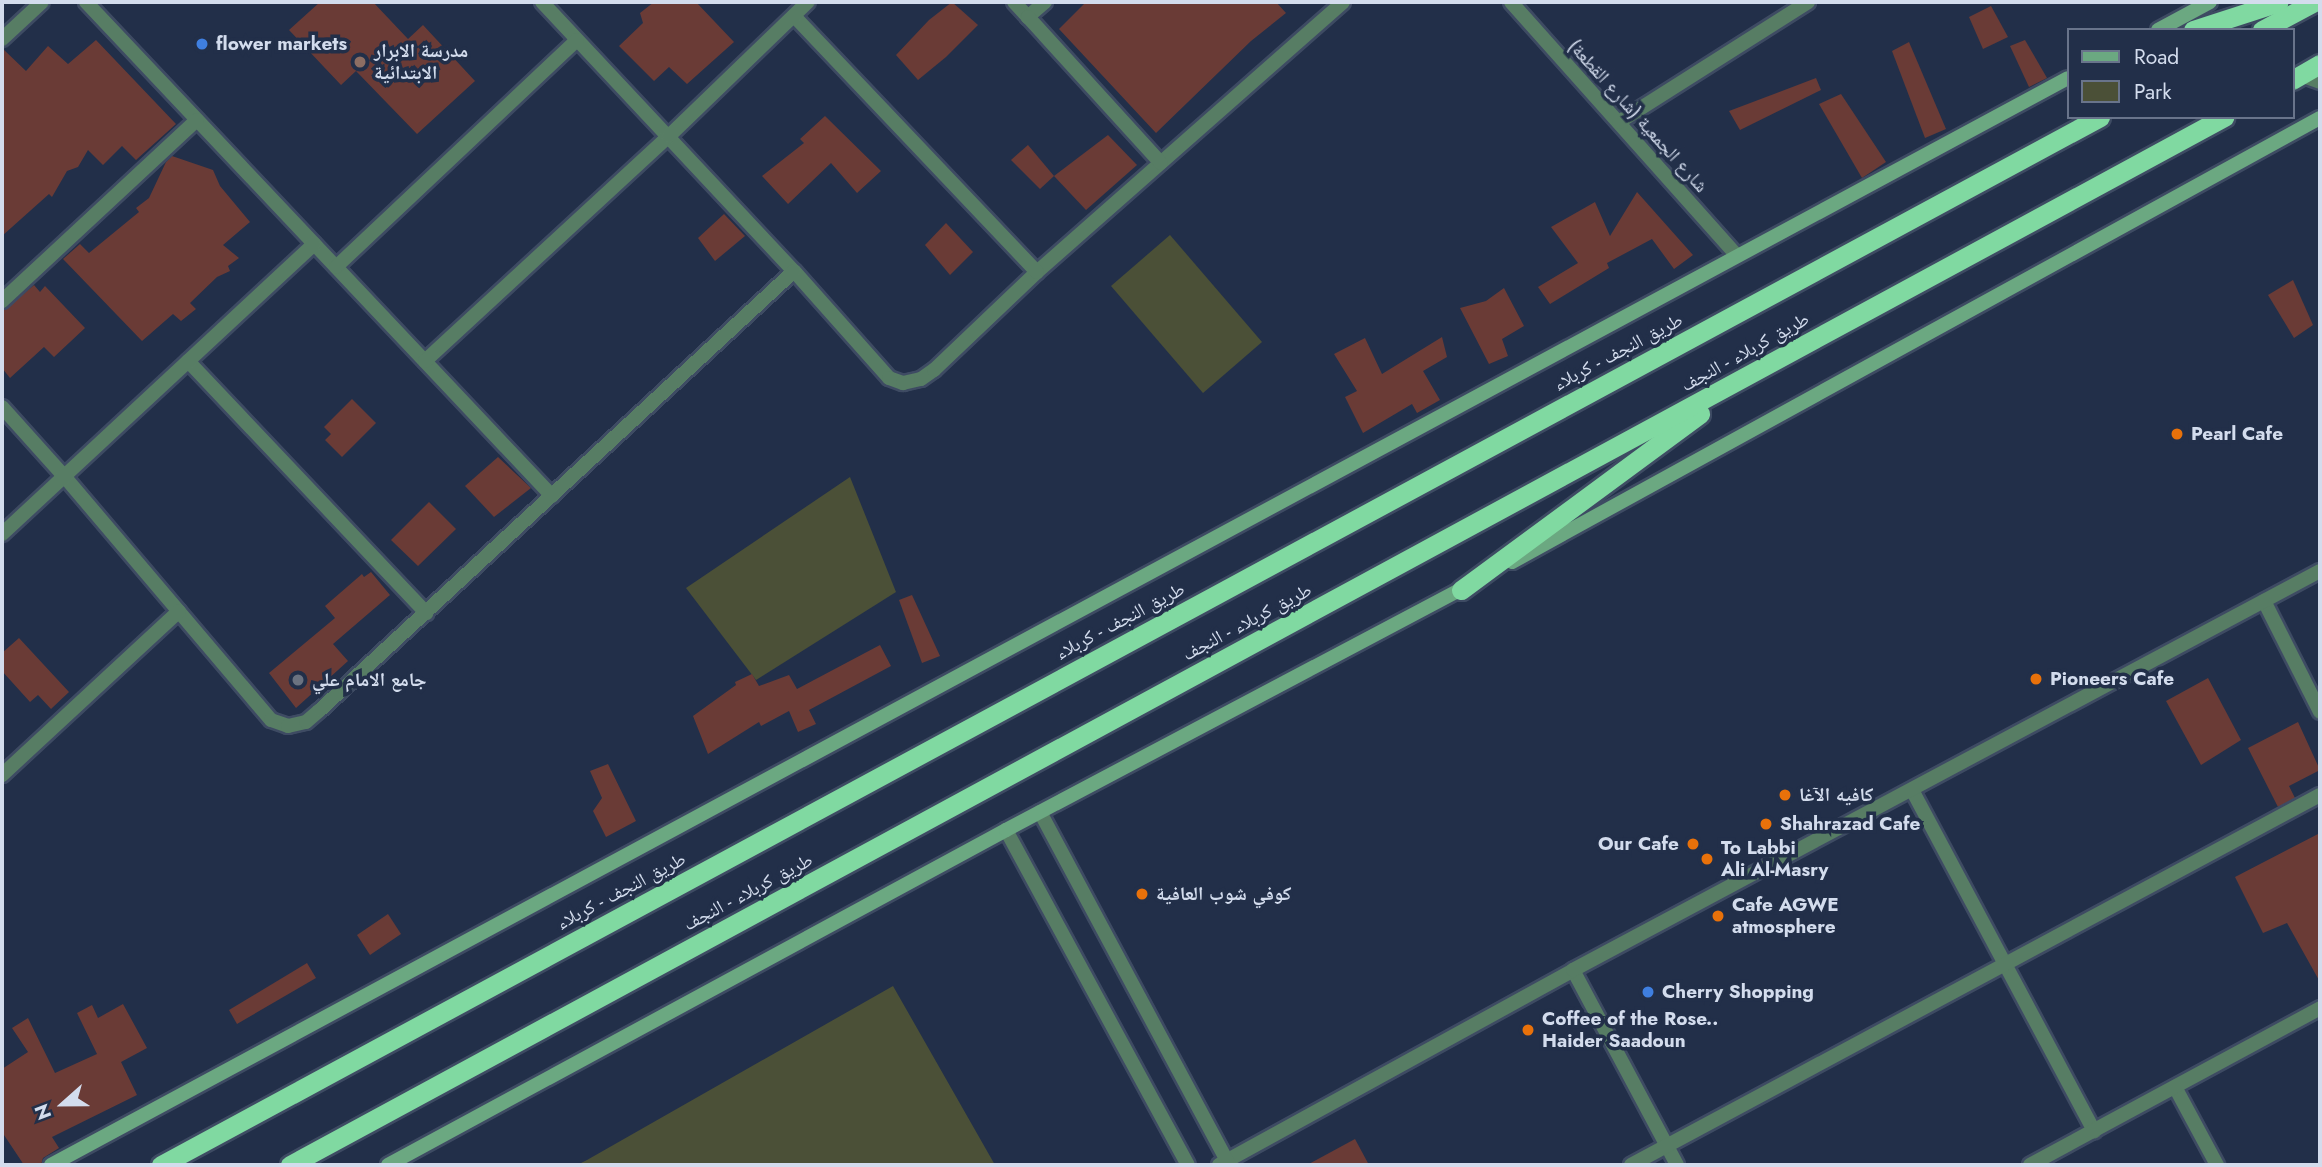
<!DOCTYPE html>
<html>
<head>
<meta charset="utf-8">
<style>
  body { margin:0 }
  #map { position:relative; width:2322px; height:1167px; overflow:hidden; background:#222f49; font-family:Jost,"Noto Naskh Arabic",sans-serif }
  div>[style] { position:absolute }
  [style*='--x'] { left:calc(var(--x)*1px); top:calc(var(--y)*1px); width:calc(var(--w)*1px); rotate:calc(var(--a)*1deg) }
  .green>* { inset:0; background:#4b5037 }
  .building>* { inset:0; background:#6a3b36 }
  .roads { filter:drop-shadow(2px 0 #3e4b63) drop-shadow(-2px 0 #3e4b63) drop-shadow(0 2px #3e4b63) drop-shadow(0 -2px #3e4b63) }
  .minor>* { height:14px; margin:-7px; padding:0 7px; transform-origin:7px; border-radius:7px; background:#577d64 }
  .tertiary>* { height:14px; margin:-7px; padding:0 7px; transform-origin:7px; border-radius:7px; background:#577d64 }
  .secondary>* { height:14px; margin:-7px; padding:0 7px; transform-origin:7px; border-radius:7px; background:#6ba881 }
  .trunk>* { height:19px; margin:-9.5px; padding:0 9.5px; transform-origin:9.5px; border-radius:9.5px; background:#80d9a1 }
  .dots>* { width:19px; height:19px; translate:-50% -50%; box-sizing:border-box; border:4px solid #222f49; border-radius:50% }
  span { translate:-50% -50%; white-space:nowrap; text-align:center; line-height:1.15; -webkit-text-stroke:7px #222f49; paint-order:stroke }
  .poi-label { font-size:19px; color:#d3dced; font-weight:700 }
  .left { translate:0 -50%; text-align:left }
  .right { translate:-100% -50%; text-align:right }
  .street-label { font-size:19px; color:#d3dced }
  .frame { position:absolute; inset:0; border:4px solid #d3dced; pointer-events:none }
  .legend { position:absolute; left:2067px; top:28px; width:228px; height:91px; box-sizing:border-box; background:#222f49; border:2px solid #69748b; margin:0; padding:9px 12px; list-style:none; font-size:21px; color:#d3dced }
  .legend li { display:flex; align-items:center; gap:14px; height:35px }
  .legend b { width:35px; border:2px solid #69748b }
  .north { position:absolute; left:28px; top:1069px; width:70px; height:70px; -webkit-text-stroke:5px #222f49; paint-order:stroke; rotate:249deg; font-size:19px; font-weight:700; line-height:28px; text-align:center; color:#d3dced }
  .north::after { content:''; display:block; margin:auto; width:24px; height:32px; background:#d3dced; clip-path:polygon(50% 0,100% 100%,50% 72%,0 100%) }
</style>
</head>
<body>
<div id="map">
  <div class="green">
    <div style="clip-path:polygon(1170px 235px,1262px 342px,1203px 393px,1111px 286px)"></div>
    <div style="clip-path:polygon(850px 477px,896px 592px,756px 680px,686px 588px)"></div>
    <div style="clip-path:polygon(893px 986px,995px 1165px,577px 1165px,587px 1160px)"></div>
  </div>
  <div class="building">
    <div style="clip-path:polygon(320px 2px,373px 2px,408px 39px,423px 25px,475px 81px,417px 134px,356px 71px,341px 85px,289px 30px)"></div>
    <div style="clip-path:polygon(654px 2px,696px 2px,734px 42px,687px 84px,669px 67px,654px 81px,619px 46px,643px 23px,640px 13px)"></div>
    <div style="clip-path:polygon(952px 2px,978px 25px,946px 57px,918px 80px,896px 55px,929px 20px)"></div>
    <div style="clip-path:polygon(1086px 2px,1276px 2px,1286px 13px,1251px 41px,1156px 133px,1059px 29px)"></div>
    <div style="clip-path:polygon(1991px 6px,2008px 37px,1983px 49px,1969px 17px)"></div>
    <div style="clip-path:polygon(96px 40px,176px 124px,136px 160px,122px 146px,103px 165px,88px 150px,78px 167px,67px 171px,52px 197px,49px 194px,2px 236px,2px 48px,26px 71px,48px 46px,68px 64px)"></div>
    <div style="clip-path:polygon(2025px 40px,2047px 78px,2029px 87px,2010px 46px)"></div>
    <div style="clip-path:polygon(1909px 42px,1946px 129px,1925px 138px,1892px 51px)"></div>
    <div style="clip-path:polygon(1816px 78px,1821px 90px,1740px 130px,1729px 111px)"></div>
    <div style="clip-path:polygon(1841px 94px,1886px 162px,1862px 178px,1819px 104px)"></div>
    <div style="clip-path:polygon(825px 116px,881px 171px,857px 193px,831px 163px,788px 204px,762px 176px,804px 143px,800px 139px)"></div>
    <div style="clip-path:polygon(1108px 135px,1137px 165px,1086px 210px,1054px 176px)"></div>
    <div style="clip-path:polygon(1028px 145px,1054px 176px,1040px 189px,1011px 160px)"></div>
    <div style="clip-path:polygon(172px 156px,213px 170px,220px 186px,250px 222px,223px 245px,239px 258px,228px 266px,230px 271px,217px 277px,190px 303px,196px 309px,181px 321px,173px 314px,142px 341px,63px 259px,80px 244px,89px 253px,139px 212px,136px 208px,149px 198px,166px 162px)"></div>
    <div style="clip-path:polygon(1637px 192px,1693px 255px,1674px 269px,1652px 239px,1607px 263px,1609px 268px,1550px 304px,1538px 287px,1578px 263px,1551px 227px,1595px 202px,1610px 236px)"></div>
    <div style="clip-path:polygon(724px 214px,745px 236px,715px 261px,698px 238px)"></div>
    <div style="clip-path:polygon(946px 223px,973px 252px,950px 275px,925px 245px)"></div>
    <div style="clip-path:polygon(2293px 280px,2313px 325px,2294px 338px,2268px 295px)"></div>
    <div style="clip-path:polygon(34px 285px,40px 292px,45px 286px,85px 328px,54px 357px,44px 347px,10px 378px,2px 368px,2px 312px)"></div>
    <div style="clip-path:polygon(1504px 288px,1524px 326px,1502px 339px,1508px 356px,1489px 364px,1460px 308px,1486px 301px)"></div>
    <div style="clip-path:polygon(1442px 337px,1447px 357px,1423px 371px,1440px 400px,1417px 413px,1412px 404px,1363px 433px,1345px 397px,1357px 391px,1334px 354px,1365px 338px,1382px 374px)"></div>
    <div style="clip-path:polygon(352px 399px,376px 423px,342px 457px,325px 440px,331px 434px,324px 427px)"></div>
    <div style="clip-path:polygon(498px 457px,531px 488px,494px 517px,465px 486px)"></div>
    <div style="clip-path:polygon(429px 502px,456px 529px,418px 566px,391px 540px)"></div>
    <div style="clip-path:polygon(371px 572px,390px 595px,333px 644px,348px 661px,296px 708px,269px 673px,335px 618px,325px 606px,362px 574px,364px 577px)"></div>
    <div style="clip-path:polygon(912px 595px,940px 656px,922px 663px,899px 600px)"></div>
    <div style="clip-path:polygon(19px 638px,69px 692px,51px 709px,38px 695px,30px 702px,2px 671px,2px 653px)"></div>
    <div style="clip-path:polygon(880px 645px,891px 666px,809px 710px,816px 724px,798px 732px,789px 711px,761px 726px,759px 722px,708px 754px,693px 716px,736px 685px,735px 682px,752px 674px,759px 686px,789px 675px,797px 689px)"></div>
    <div style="clip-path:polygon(2208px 678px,2241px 740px,2201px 765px,2166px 701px)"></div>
    <div style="clip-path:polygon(2298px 722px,2320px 770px,2289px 786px,2295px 798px,2278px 807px,2248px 748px)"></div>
    <div style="clip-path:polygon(608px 764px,636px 821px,606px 837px,593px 811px,602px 798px,590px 771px)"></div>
    <div style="clip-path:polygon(2320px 833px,2320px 982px,2287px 923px,2263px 933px,2235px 877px)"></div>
    <div style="clip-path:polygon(388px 914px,401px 934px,370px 955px,357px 935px)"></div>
    <div style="clip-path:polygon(307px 963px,316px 978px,237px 1024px,229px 1010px)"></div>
    <div style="clip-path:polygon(123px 1004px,147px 1048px,121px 1062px,137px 1095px,52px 1137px,59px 1148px,43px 1158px,41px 1165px,24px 1165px,2px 1132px,2px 1069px,28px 1052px,12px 1028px,28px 1018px,55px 1073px,97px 1054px,77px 1013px,92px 1005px,98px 1018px)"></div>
    <div style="clip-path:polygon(1355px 1139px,1369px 1165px,1307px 1165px)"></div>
  </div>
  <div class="roads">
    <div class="minor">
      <div style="--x:86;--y:2;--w:679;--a:46.67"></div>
      <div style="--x:542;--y:2;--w:369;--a:46.9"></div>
      <div style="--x:794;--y:271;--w:143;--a:48.4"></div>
      <div style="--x:889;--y:378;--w:15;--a:20"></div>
      <div style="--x:903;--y:383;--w:18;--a:-13"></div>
      <div style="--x:921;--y:379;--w:16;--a:-35"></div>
      <div style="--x:934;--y:370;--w:142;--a:-43.6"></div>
      <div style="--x:1037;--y:272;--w:408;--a:-41.4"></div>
      <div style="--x:1014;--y:2;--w:21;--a:47"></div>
      <div style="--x:1045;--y:2;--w:23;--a:139"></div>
      <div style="--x:1028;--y:17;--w:197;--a:47.7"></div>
      <div style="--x:1511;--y:2;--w:340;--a:48.3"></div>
      <div style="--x:794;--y:16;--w:353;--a:46.5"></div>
      <div style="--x:2;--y:39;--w:54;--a:-42.8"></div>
      <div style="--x:2301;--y:75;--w:20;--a:20"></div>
      <div style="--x:1619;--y:122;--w:224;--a:-32.4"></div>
      <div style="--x:336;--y:267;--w:331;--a:-43.3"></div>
      <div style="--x:2;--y:301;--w:266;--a:-42.9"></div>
      <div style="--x:188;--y:361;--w:347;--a:46.6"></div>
      <div style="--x:425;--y:361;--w:332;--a:-42.7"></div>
      <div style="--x:669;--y:136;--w:193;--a:-44"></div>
      <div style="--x:2;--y:407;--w:93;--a:48.1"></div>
      <div style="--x:64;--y:476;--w:320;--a:49.7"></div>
      <div style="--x:271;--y:720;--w:18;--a:19"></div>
      <div style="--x:288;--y:726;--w:18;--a:-13"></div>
      <div style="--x:306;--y:722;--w:18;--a:-41"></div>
      <div style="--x:320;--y:710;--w:646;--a:-42.8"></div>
      <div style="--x:2;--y:534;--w:426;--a:-42.9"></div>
      <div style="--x:2264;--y:601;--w:124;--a:63.2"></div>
      <div style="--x:2;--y:775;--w:241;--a:-42.8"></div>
      <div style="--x:1912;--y:790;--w:387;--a:61.9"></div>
      <div style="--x:1573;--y:970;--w:221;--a:61.9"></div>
      <div style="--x:2175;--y:1087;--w:89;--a:61.7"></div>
      <div style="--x:1219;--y:1165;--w:404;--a:-28.8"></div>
      <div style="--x:1573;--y:970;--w:847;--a:-28.11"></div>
      <div style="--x:1631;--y:1165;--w:782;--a:-28.24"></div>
      <div style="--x:2030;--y:1165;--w:330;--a:-28.4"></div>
    </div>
    <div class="tertiary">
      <div style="--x:1040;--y:812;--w:400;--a:61.8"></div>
      <div style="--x:1006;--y:830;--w:381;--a:61.5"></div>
    </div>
    <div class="secondary">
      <div style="--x:2158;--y:30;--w:59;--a:-28.3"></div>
      <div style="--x:1512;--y:562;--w:922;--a:-28.79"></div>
      <div style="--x:51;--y:1165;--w:2291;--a:-28.32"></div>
      <div style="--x:388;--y:1165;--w:703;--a:-28.46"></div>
      <div style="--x:1006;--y:830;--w:524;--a:-27.89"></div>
    </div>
    <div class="trunk">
      <div style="--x:2193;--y:30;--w:90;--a:-18"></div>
      <div style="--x:2262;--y:30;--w:59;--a:-28.3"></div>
      <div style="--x:2292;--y:80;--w:32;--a:-30"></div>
      <div style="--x:1461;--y:590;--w:297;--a:-36.4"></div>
      <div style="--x:161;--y:1165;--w:2204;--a:-28.39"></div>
      <div style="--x:290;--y:1165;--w:2200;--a:-28.45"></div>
    </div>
  </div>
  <div class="dots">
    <div style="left:202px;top:44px;background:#3f7fe0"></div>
    <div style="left:360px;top:62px;background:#8d6e63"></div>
    <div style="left:2177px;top:434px;background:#e8710a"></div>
    <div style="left:2036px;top:679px;background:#e8710a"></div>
    <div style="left:298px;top:680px;background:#6b7280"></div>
    <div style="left:1785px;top:795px;background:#e8710a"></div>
    <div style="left:1766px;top:824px;background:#e8710a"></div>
    <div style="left:1693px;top:844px;background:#e8710a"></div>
    <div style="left:1707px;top:859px;background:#e8710a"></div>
    <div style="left:1142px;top:894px;background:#e8710a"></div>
    <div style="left:1718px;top:916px;background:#e8710a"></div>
    <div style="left:1648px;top:992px;background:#3f7fe0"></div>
    <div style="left:1528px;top:1030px;background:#e8710a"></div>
  </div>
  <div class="poi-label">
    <span class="left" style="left:216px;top:44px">flower markets</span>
    <span class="left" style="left:374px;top:62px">مدرسة الابرار<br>الابتدائية</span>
    <span class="left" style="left:2191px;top:434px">Pearl Cafe</span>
    <span class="left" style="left:2050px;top:679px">Pioneers Cafe</span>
    <span class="left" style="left:312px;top:680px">جامع الامام علي</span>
    <span class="left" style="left:1799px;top:795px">كافيه الآغا</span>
    <span class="left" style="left:1780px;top:824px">Shahrazad Cafe</span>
    <span class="right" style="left:1679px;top:844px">Our Cafe</span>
    <span class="left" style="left:1721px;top:859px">To Labbi<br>Ali Al-Masry</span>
    <span class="left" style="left:1156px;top:894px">كوفي شوب العافية</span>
    <span class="left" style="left:1732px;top:916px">Cafe AGWE<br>atmosphere</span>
    <span class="left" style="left:1662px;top:992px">Cherry Shopping</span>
    <span class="left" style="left:1542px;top:1030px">Coffee of the Rose..<br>Haider Saadoun</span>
  </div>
  <div class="street-label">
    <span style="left:1638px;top:116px;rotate:48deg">شارع الجمعية (شارع القطعة)</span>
    <span style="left:1618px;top:352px;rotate:-28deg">طريق النجف - کربلاء</span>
    <span style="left:1745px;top:352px;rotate:-29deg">طريق کربلاء - النجف</span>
    <span style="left:1120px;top:621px;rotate:-28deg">طريق النجف - کربلاء</span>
    <span style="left:1247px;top:622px;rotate:-28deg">طريق کربلاء - النجف</span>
    <span style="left:621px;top:891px;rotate:-28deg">طريق النجف - کربلاء</span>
    <span style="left:748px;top:892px;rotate:-28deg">طريق کربلاء - النجف</span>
  </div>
  <div class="frame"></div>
  <ul class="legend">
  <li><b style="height:9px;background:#6ba881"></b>Road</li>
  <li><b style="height:19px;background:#4b5037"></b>Park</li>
  </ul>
  <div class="north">N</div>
</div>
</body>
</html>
